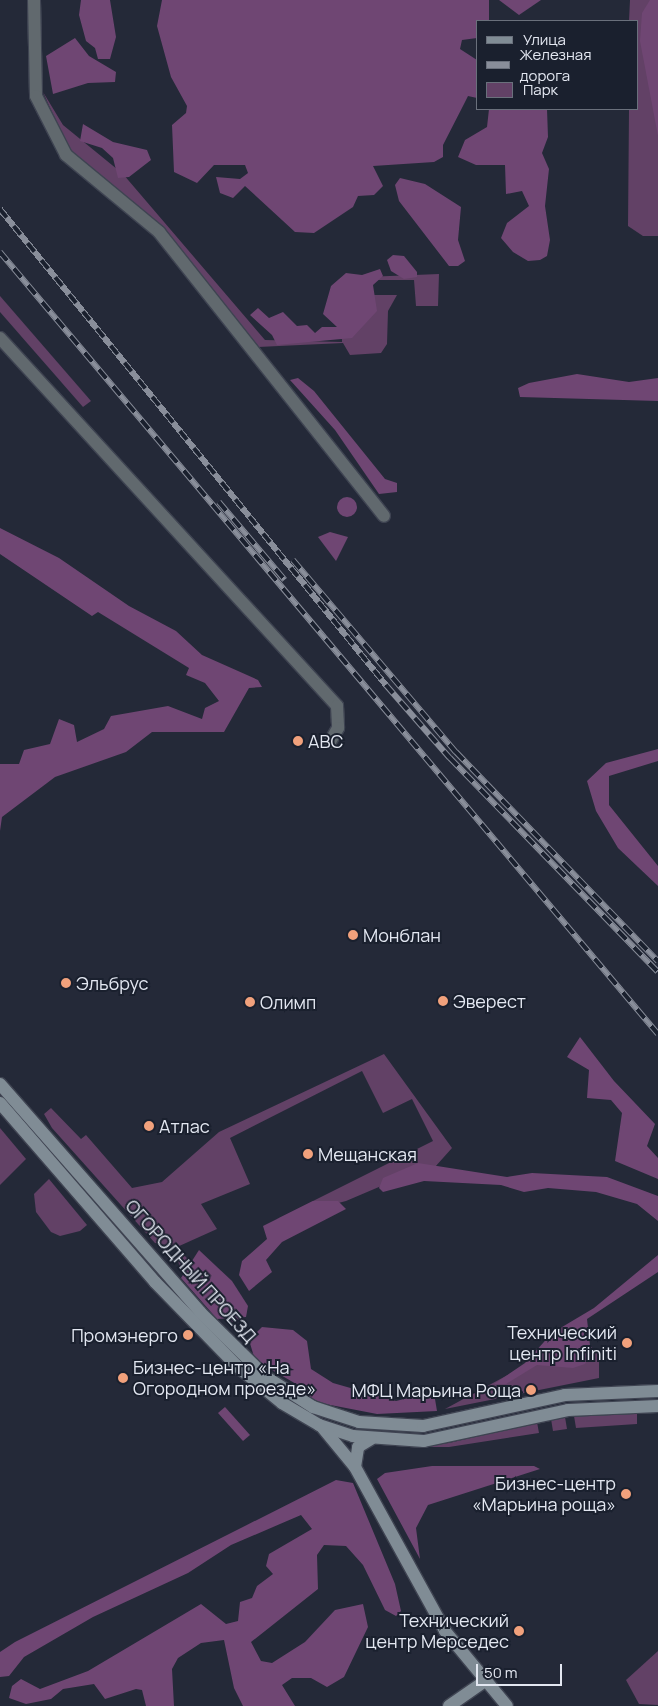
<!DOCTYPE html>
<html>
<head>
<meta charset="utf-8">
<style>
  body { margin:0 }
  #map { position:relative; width:658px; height:1706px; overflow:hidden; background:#242938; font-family:Manrope,sans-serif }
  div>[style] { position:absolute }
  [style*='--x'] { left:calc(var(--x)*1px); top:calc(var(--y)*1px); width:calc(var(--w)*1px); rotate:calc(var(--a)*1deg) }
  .green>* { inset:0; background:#624166 }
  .forest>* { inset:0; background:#6f4673 }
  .round { border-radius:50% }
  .roads { filter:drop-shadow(1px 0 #3f4452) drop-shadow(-1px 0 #3f4452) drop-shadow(0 1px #3f4452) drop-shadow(0 -1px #3f4452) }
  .street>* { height:12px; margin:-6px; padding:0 6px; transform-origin:6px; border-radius:6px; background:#61696e }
  .secondary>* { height:12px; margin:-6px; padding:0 6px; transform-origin:6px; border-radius:6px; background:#808c95 }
  .rail>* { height:5.5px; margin-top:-2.75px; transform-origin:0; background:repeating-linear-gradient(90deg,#1a202e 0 11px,#898e9a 0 22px); box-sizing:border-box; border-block:1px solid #898e9a }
  .dots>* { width:14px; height:14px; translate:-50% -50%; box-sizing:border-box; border:2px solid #1a202e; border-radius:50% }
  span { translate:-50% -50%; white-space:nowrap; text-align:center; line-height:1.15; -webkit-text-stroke:4px #1a202e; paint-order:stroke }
  .poi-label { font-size:18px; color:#e3e7f1 }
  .left { translate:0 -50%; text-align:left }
  .right { translate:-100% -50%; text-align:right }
  .street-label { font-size:18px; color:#e3e7f1 }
  .legend { position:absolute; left:476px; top:20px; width:162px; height:90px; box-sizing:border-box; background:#1a202e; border:1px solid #6a707c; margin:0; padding:6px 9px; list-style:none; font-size:15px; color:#e3e7f1 }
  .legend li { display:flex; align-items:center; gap:10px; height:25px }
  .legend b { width:25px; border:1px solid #6a707c }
  .scale { position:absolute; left:476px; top:1664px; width:86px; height:22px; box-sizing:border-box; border:2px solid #e3e7f1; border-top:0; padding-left:6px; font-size:15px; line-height:18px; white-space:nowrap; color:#e3e7f1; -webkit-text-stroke:4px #1a202e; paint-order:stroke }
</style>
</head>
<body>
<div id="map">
  <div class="green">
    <div style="clip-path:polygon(630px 0,658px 0,658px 236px,643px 236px,628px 226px,629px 109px,637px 109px,637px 21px,629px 21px)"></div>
    <div style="clip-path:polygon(43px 92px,63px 125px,123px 174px,265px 340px,342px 342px,341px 278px,439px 274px,438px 306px,416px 306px,414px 280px,373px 280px,373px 295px,397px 295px,388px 311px,387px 344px,381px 353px,350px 355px,343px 343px,258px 347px,165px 232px,69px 151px)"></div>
    <div style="clip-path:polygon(0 296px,91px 401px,83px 407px,0 312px)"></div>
    <div style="clip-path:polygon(384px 1054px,452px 1148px,426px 1177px,393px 1181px,346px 1201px,277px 1219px,433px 1141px,412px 1099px,383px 1113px,362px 1071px,230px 1138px,250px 1184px,201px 1204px,217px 1229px,177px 1247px,155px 1243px,52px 1128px,44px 1114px,51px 1108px,81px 1139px,86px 1135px,132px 1188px,162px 1182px,219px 1132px)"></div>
    <div style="clip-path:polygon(0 1128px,26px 1159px,0 1185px)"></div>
    <div style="clip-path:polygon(49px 1179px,87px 1225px,80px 1231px,60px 1236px,51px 1232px,36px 1212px,34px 1194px)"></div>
    <div style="clip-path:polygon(183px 1254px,244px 1318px,230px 1323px,181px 1270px,178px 1261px)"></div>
    <div style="clip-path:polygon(574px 1329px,599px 1355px,599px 1378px,445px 1409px,517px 1370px)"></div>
    <div style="clip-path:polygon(637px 1412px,637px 1424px,576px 1428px,574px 1416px)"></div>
    <div style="clip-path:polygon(565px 1417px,567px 1429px,553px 1431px,551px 1419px)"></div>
    <div style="clip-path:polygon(537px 1422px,539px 1433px,449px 1447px,400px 1447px,449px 1443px)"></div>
    <div style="clip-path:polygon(658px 1651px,658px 1705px,639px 1704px,626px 1680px)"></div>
  </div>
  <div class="forest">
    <div style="clip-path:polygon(81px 0,110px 0,116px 37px,110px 59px,98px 59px,95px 48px,86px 41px,79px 15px)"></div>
    <div style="clip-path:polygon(162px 0,489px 0,489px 21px,477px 21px,477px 38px,462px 40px,460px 49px,477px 60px,477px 98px,468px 96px,464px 104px,443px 145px,443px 157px,434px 162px,373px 166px,383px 186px,374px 195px,358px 196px,353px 207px,314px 233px,295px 232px,245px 186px,233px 198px,220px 193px,216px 177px,240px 179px,248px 173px,245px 165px,214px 165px,197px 183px,174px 172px,172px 125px,186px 113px,187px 106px,171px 77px,157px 26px)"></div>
    <div style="clip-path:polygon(499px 0,541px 0,519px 15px)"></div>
    <div style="clip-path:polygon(650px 0,658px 0,658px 136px,640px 41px,642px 13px)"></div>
    <div style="clip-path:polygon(75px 38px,89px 56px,116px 72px,115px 82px,88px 83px,53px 94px,46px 56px)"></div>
    <div style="clip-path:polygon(489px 109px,547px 109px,548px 137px,542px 153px,549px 169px,545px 206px,550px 240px,547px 256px,540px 260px,528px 261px,513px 252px,501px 238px,507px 223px,529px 206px,522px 191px,506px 194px,505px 165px,476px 165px,458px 157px,465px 140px,487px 127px)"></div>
    <div style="clip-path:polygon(83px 124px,113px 142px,147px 150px,151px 160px,129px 177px,118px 178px,113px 158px,102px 148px,80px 141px)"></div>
    <div style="clip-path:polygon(400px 178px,425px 184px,461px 207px,458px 240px,465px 261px,458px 266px,449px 266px,399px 201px,395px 185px)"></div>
    <div style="clip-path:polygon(393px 255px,404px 256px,417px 272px,417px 277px,404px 279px,391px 271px,387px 260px)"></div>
    <div style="clip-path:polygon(380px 269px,383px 276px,373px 285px,377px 311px,352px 338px,277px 345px,272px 335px,250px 315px,258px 308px,269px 318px,283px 312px,297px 326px,307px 325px,315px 333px,322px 327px,337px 327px,323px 314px,331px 286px,346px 273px,362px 275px)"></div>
    <div style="clip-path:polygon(577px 374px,629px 382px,658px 378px,658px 401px,520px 397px,518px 388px,529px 383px)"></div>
    <div style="clip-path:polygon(298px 378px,314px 391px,385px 479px,397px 483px,397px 492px,379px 494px,335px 430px,290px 380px)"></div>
    <div class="round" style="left:337px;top:497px;width:20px;height:20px"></div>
    <div style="clip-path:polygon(0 528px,59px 558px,129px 606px,176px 631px,202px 655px,258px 680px,262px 687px,249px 688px,224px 732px,152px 732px,126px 752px,55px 777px,2px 817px,0 831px,0 764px,19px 764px,24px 750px,50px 744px,59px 719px,74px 725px,77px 742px,104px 729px,111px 716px,168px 706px,202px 719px,205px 708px,219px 701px,205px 683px,186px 675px,189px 668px,98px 612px,92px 616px,0 554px)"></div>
    <div style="clip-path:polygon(330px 532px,348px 537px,336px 561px,318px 537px)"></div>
    <div style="clip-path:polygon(658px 749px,658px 761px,609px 776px,609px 805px,658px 866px,658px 886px,618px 848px,596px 811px,587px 781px,606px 763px)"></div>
    <div style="clip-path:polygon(580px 1037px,614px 1081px,655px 1124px,647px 1146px,658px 1158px,658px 1179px,615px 1161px,622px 1113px,611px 1100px,587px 1098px,589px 1070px,567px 1057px)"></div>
    <div style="clip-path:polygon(418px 1163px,507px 1177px,532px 1173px,607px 1177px,658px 1196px,658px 1221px,637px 1204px,596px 1192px,548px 1188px,524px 1192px,501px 1185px,424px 1181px,383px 1192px,379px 1188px,383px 1178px)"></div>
    <div style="clip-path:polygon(313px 1201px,338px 1201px,346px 1209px,282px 1242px,266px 1260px,272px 1272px,249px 1291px,239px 1275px,242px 1261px,267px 1239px,263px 1226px)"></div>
    <div style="clip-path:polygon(199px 1250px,232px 1281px,248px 1306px,246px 1317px,217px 1319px,181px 1278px)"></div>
    <div style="clip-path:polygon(658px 1255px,658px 1272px,587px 1319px,591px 1354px,585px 1364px,573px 1368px,537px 1365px,506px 1384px,494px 1384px,525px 1363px,552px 1333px,594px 1308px)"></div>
    <div style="clip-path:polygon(262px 1327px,293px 1330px,307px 1341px,311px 1369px,333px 1383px,396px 1401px,424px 1394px,435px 1399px,437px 1411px,377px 1414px,315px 1402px,303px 1388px,255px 1360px,249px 1340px)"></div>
    <div style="clip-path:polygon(225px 1407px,250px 1435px,243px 1441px,218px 1413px)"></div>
    <div style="clip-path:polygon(432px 1466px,534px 1466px,540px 1469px,428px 1505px,416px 1528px,420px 1559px,377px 1479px,385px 1473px)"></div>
    <div style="clip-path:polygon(336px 1480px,353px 1483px,395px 1584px,401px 1611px,396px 1616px,385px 1610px,363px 1565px,346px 1546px,324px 1545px,317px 1555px,318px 1589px,251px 1642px,261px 1661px,272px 1663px,305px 1642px,335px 1610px,363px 1604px,368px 1627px,344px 1677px,327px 1687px,311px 1678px,292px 1678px,282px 1685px,295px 1706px,243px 1706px,234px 1688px,224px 1640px,201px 1643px,178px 1658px,172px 1669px,174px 1706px,146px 1706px,142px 1690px,136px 1689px,105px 1699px,94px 1684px,63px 1689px,51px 1699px,26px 1704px,9px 1698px,12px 1686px,21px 1679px,40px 1689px,88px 1671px,201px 1604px,226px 1624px,238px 1621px,240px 1602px,252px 1598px,257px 1586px,273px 1574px,266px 1566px,269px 1554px,312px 1529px,301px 1515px,231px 1545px,188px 1573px,93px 1617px,24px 1657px,9px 1676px,0 1677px,0 1652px,15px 1642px)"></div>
  </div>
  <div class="roads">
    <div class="street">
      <div style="--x:34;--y:0;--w:96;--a:88.8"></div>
      <div style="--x:36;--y:96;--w:66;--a:63"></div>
      <div style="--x:66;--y:155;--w:121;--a:39.6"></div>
      <div style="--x:159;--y:232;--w:362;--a:51.6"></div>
      <div style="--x:0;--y:338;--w:499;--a:47.5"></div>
      <div style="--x:337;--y:706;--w:22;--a:87"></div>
      <div style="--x:338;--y:728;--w:16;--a:120"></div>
    </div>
    <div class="secondary">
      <div style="--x:0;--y:1084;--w:303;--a:48.7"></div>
      <div style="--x:200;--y:1312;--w:93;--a:44.6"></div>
      <div style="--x:266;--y:1377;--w:56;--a:32.6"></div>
      <div style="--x:313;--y:1407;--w:48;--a:18.1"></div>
      <div style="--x:359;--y:1422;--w:64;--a:3.6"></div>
      <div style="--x:423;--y:1426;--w:145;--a:-12.3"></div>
      <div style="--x:565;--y:1395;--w:93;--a:-2.5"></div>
      <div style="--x:0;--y:1103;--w:237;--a:49.1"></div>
      <div style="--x:155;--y:1282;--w:117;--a:45.7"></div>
      <div style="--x:237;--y:1366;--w:58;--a:39.4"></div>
      <div style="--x:282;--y:1403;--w:43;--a:30.7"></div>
      <div style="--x:319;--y:1425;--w:36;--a:18"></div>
      <div style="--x:353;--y:1436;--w:71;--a:4"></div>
      <div style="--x:424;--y:1441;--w:147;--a:-12.1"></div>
      <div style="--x:568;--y:1410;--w:90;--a:-2.5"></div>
      <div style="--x:322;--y:1427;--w:52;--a:50.5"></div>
      <div style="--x:355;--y:1467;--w:187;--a:61.2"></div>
      <div style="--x:445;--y:1631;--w:97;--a:50.4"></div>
      <div style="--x:355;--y:1467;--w:20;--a:-81"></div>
      <div style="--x:358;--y:1447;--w:15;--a:-32"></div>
      <div style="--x:449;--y:1706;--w:44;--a:-34.8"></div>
    </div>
  </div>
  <div class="rail">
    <div style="--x:0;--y:209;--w:613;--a:50.96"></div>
    <div style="--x:386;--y:685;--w:97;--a:48.8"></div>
    <div style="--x:450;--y:758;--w:298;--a:45.8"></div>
    <div style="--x:0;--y:252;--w:1022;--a:49.92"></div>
    <div style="--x:219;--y:502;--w:102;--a:49.8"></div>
    <div style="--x:293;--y:560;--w:252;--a:49.7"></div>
    <div style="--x:456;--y:752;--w:291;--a:46"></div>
  </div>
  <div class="dots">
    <div style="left:298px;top:741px;background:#f1a17c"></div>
    <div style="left:353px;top:935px;background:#f1a17c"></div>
    <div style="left:66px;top:983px;background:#f1a17c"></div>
    <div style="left:443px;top:1001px;background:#f1a17c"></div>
    <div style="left:250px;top:1002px;background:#f1a17c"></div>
    <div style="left:149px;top:1126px;background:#f1a17c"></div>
    <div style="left:308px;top:1154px;background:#f1a17c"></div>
    <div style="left:188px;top:1335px;background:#f1a17c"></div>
    <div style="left:627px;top:1343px;background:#f1a17c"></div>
    <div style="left:123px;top:1378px;background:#f1a17c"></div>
    <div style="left:531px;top:1390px;background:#f1a17c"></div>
    <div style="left:626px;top:1494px;background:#f1a17c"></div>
    <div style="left:519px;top:1631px;background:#f1a17c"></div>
  </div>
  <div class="poi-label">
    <span class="left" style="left:308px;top:741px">ABC</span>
    <span class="left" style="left:363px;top:935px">Монблан</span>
    <span class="left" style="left:76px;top:983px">Эльбрус</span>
    <span class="left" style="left:453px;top:1001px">Эверест</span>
    <span class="left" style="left:260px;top:1002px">Олимп</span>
    <span class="left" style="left:159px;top:1126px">Атлас</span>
    <span class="left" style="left:318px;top:1154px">Мещанская</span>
    <span class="right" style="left:617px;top:1343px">Технический<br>центр Infiniti</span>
    <span class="right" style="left:178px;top:1335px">Промэнерго</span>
    <span class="left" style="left:133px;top:1378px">Бизнес-центр «На<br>Огородном проезде»</span>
    <span class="right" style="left:521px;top:1390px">МФЦ Марьина Роща</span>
    <span class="right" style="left:616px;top:1494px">Бизнес-центр<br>«Марьина роща»</span>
    <span class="right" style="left:509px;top:1631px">Технический<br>центр Мерседес</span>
  </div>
  <div class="street-label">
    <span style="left:191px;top:1271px;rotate:48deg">ОГОРОДНЫЙ ПРОЕЗД</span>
  </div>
  <ul class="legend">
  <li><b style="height:6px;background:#808c95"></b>Улица</li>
  <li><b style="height:6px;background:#898e9a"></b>Железная дорога</li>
  <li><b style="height:14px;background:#624166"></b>Парк</li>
  </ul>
  <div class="scale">50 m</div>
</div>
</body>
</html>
